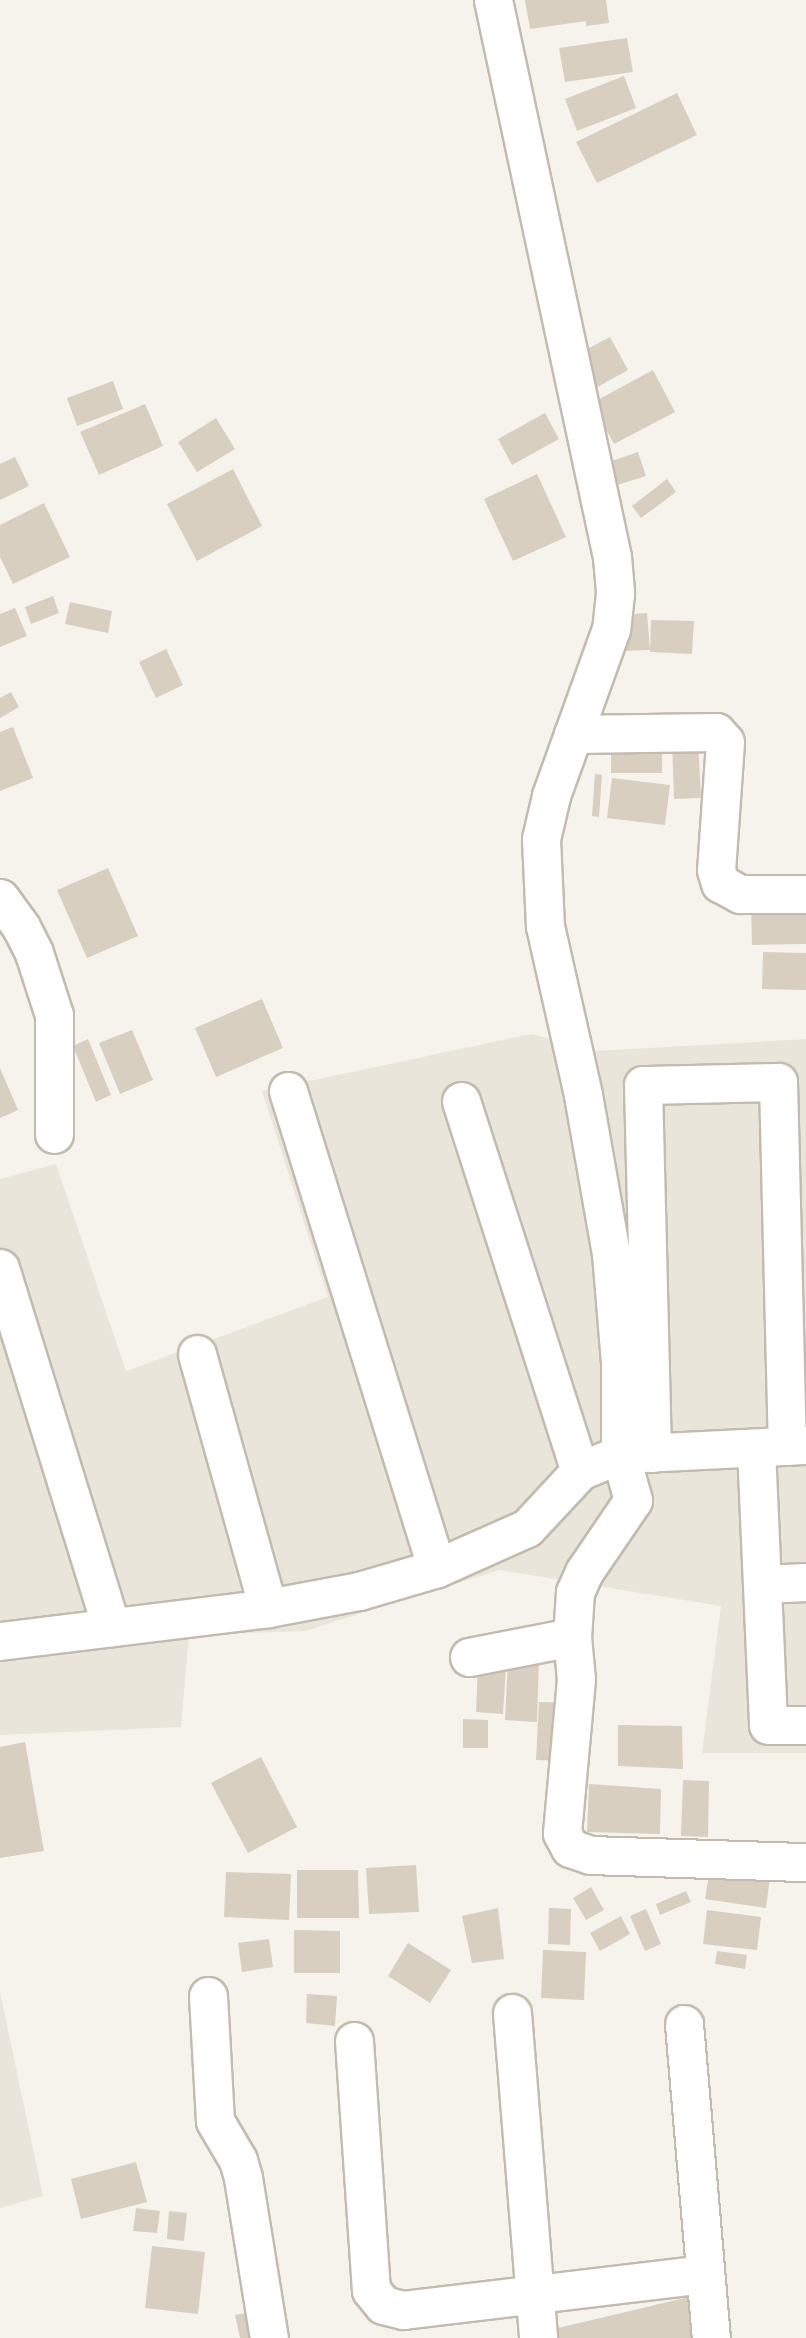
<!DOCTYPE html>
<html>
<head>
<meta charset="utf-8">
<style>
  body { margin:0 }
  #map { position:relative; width:806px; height:2338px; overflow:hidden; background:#f6f3ec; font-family:"Noto Sans",sans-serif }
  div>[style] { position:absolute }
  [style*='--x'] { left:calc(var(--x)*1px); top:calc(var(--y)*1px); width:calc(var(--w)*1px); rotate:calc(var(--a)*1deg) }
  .residential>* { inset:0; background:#eae5da }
  .building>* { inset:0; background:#d8cfc1 }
  .roads { filter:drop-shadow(2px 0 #c2bbae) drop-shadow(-2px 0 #c2bbae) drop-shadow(0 2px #c2bbae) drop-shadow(0 -2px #c2bbae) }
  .street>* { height:37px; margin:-18.5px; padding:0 18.5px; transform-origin:18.5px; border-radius:18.5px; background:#fff }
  span { translate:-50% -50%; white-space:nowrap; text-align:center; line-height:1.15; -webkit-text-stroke:5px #fff; paint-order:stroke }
</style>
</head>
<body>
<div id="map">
  <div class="residential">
    <div style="clip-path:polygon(531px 1034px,596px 1051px,806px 1039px,806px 1753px,702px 1753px,721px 1606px,499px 1570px,305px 1631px,189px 1635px,181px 1727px,0 1735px,0 1179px,56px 1164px,126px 1371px,328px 1297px,262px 1091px)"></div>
    <div style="clip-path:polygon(0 1992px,43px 2196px,0 2208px)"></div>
  </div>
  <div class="building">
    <div style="clip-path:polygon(525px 0,606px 0,609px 23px,586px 26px,586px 21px,530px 29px)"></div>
    <div style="clip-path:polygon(627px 38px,633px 72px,565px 82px,559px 48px)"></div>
    <div style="clip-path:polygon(624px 76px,636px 108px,577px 131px,565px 99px)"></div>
    <div style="clip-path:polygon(677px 93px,697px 135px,597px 183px,576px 142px)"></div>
    <div style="clip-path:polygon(610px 337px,628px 370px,594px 389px,576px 355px)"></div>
    <div style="clip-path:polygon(653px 370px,675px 412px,614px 444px,592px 403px)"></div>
    <div style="clip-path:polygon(113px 381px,123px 409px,77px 426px,67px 398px)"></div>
    <div style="clip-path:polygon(145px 404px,163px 446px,99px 475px,80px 432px)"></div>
    <div style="clip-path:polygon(545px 413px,559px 439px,512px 465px,498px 439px)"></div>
    <div style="clip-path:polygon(216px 418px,235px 449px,197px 472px,178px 442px)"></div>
    <div style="clip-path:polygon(638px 452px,646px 476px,611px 487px,603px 464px)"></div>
    <div style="clip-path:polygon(15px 457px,29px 486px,0 500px,0 464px)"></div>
    <div style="clip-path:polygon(233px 469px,262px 526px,197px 561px,167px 504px)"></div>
    <div style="clip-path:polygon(537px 474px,566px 537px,513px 561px,484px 499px)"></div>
    <div style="clip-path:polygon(667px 479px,676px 492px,641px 518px,632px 506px)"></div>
    <div style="clip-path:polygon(44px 503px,70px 557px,13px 584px,0 557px,0 525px)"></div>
    <div style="clip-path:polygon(53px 596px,59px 613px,31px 624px,25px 607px)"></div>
    <div style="clip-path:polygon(70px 602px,112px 611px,108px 633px,65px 624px)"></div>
    <div style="clip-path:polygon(15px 608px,27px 636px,0 647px,0 614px)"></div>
    <div style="clip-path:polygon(647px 613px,650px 650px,621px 651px,618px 615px)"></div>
    <div style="clip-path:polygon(651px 620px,694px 621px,692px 654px,650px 652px)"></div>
    <div style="clip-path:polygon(166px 649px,183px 685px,156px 698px,139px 662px)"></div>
    <div style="clip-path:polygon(11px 692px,19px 707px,0 718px,0 698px)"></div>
    <div style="clip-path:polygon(13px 727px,33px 778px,0 791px,0 732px)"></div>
    <div style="clip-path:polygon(698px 739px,701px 798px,674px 799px,672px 740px)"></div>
    <div style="clip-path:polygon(611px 743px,662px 743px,662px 773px,611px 773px)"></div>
    <div style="clip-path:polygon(595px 774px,602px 775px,599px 817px,592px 816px)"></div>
    <div style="clip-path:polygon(612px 778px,670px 785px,665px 825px,607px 818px)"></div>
    <div style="clip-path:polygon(108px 868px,138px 936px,87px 958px,57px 890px)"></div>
    <div style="clip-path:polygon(806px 906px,806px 944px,752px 945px,751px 907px)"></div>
    <div style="clip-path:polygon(763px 952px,806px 953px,806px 990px,762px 989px)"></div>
    <div style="clip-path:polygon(262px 999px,283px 1048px,216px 1077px,195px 1028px)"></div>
    <div style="clip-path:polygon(132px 1030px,153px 1080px,120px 1094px,99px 1043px)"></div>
    <div style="clip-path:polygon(88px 1039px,111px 1095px,96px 1102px,73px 1046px)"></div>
    <div style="clip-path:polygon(0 1068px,18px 1110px,0 1118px)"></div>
    <div style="clip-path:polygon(508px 1660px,539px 1661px,537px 1722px,505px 1720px)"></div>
    <div style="clip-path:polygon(478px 1665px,506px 1667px,503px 1714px,476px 1712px)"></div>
    <div style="clip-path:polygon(539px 1702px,569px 1703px,567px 1761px,536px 1760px)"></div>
    <div style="clip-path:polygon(463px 1719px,488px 1720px,488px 1748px,463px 1748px)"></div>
    <div style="clip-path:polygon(618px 1725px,682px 1726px,683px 1769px,618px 1766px)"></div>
    <div style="clip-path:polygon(25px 1742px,44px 1851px,0 1858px,0 1747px)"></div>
    <div style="clip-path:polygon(261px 1757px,297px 1827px,248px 1853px,211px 1783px)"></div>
    <div style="clip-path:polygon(683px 1780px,709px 1781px,708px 1837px,681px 1836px)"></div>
    <div style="clip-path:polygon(589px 1784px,661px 1789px,660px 1834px,587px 1832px)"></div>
    <div style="clip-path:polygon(416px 1865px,419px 1912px,369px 1914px,366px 1868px)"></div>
    <div style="clip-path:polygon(710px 1868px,770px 1877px,766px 1908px,705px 1899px)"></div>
    <div style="clip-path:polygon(297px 1870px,358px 1870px,359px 1918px,297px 1918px)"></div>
    <div style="clip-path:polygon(226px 1872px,291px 1874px,289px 1920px,224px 1917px)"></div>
    <div style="clip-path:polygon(591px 1887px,604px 1910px,586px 1920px,573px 1898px)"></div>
    <div style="clip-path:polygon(686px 1891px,691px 1902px,660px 1915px,656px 1904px)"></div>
    <div style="clip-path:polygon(498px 1908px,504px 1959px,472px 1963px,462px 1916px)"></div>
    <div style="clip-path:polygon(549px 1908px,571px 1909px,570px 1945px,548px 1944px)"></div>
    <div style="clip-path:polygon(646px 1909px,661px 1944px,645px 1951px,630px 1916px)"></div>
    <div style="clip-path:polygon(707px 1910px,761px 1917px,757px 1950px,703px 1944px)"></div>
    <div style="clip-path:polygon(621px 1916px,630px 1934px,600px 1951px,590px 1933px)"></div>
    <div style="clip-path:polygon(294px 1930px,340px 1931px,340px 1973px,294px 1973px)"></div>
    <div style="clip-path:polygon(269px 1939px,273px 1967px,242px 1972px,238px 1943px)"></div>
    <div style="clip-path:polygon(408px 1943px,451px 1970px,430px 2003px,388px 1976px)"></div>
    <div style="clip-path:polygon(543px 1950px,586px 1952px,584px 2000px,541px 1998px)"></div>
    <div style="clip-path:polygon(717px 1951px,747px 1955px,745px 1969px,715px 1964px)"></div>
    <div style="clip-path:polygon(307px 1994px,337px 1996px,335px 2026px,306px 2023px)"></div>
    <div style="clip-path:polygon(136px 2162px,147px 2202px,81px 2219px,71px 2179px)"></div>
    <div style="clip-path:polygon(136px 2208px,160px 2211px,157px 2233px,133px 2231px)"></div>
    <div style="clip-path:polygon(169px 2211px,187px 2213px,184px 2241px,167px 2239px)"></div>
    <div style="clip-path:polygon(152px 2246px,205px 2252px,198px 2314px,145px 2308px)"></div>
    <div style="clip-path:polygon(689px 2297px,699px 2338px,543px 2338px,541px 2332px)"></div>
    <div style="clip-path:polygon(261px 2310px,268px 2338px,240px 2338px,235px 2315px)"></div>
  </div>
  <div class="roads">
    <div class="street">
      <div style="--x:493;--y:0;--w:570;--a:77.94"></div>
      <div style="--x:612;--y:557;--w:36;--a:85"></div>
      <div style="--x:615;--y:593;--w:36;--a:96"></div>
      <div style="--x:611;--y:629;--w:177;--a:109.8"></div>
      <div style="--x:551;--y:796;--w:44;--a:103.1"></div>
      <div style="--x:541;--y:839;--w:87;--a:87.4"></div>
      <div style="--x:545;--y:926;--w:173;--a:77.3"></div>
      <div style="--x:583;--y:1095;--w:160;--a:80"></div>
      <div style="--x:611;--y:1253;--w:110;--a:85.3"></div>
      <div style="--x:620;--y:1363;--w:91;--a:90"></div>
      <div style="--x:620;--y:1454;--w:48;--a:74.2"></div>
      <div style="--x:633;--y:1500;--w:87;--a:124.2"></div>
      <div style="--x:584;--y:1572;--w:22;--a:114"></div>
      <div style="--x:575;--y:1592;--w:45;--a:93.8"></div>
      <div style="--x:573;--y:734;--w:143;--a:-0.8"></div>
      <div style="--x:716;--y:732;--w:13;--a:48"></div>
      <div style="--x:725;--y:742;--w:128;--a:94"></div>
      <div style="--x:716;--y:870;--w:14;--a:73"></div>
      <div style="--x:720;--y:883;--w:23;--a:29"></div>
      <div style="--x:740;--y:894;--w:66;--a:0"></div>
      <div style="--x:0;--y:898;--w:36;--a:54"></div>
      <div style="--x:21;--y:927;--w:29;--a:63"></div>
      <div style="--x:34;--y:953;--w:65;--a:72.1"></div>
      <div style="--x:54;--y:1015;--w:119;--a:90"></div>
      <div style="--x:288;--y:1091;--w:500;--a:72.7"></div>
      <div style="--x:461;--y:1101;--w:389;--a:72.2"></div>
      <div style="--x:0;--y:1268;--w:376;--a:72.8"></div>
      <div style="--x:197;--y:1354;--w:264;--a:74.4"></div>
      <div style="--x:756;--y:1448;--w:277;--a:87.5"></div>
      <div style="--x:768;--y:1725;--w:38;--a:0"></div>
      <div style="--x:652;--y:1453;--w:368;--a:-91.4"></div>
      <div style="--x:643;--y:1085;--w:135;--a:-1.3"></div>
      <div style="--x:778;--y:1082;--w:364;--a:88.6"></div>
      <div style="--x:762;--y:1584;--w:44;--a:-2.6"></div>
      <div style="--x:0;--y:1641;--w:270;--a:-7"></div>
      <div style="--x:268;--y:1608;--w:93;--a:-10.6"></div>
      <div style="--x:359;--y:1591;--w:81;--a:-16.4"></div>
      <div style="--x:437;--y:1568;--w:98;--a:-24"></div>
      <div style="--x:527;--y:1528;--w:78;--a:-47.1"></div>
      <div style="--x:580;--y:1471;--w:43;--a:-23"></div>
      <div style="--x:620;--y:1454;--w:186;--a:-2.8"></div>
      <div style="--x:469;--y:1657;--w:105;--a:-11"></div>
      <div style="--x:572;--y:1637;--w:42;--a:84.6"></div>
      <div style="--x:576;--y:1679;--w:155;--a:95.2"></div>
      <div style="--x:562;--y:1833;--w:17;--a:62"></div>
      <div style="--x:570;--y:1848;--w:21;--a:19"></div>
      <div style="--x:590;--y:1855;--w:216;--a:1.9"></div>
      <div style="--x:208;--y:1996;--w:125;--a:86.8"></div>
      <div style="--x:215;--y:2121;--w:45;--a:59.5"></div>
      <div style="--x:238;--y:2160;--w:19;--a:74"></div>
      <div style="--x:243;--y:2178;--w:162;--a:80.8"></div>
      <div style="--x:512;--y:2013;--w:326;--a:85.4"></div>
      <div style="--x:684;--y:2024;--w:315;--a:85.1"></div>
      <div style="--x:354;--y:2041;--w:250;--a:86.1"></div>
      <div style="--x:371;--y:2290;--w:19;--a:51"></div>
      <div style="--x:383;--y:2305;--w:21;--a:14"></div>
      <div style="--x:403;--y:2310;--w:303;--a:-6.8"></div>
    </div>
  </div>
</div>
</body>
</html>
